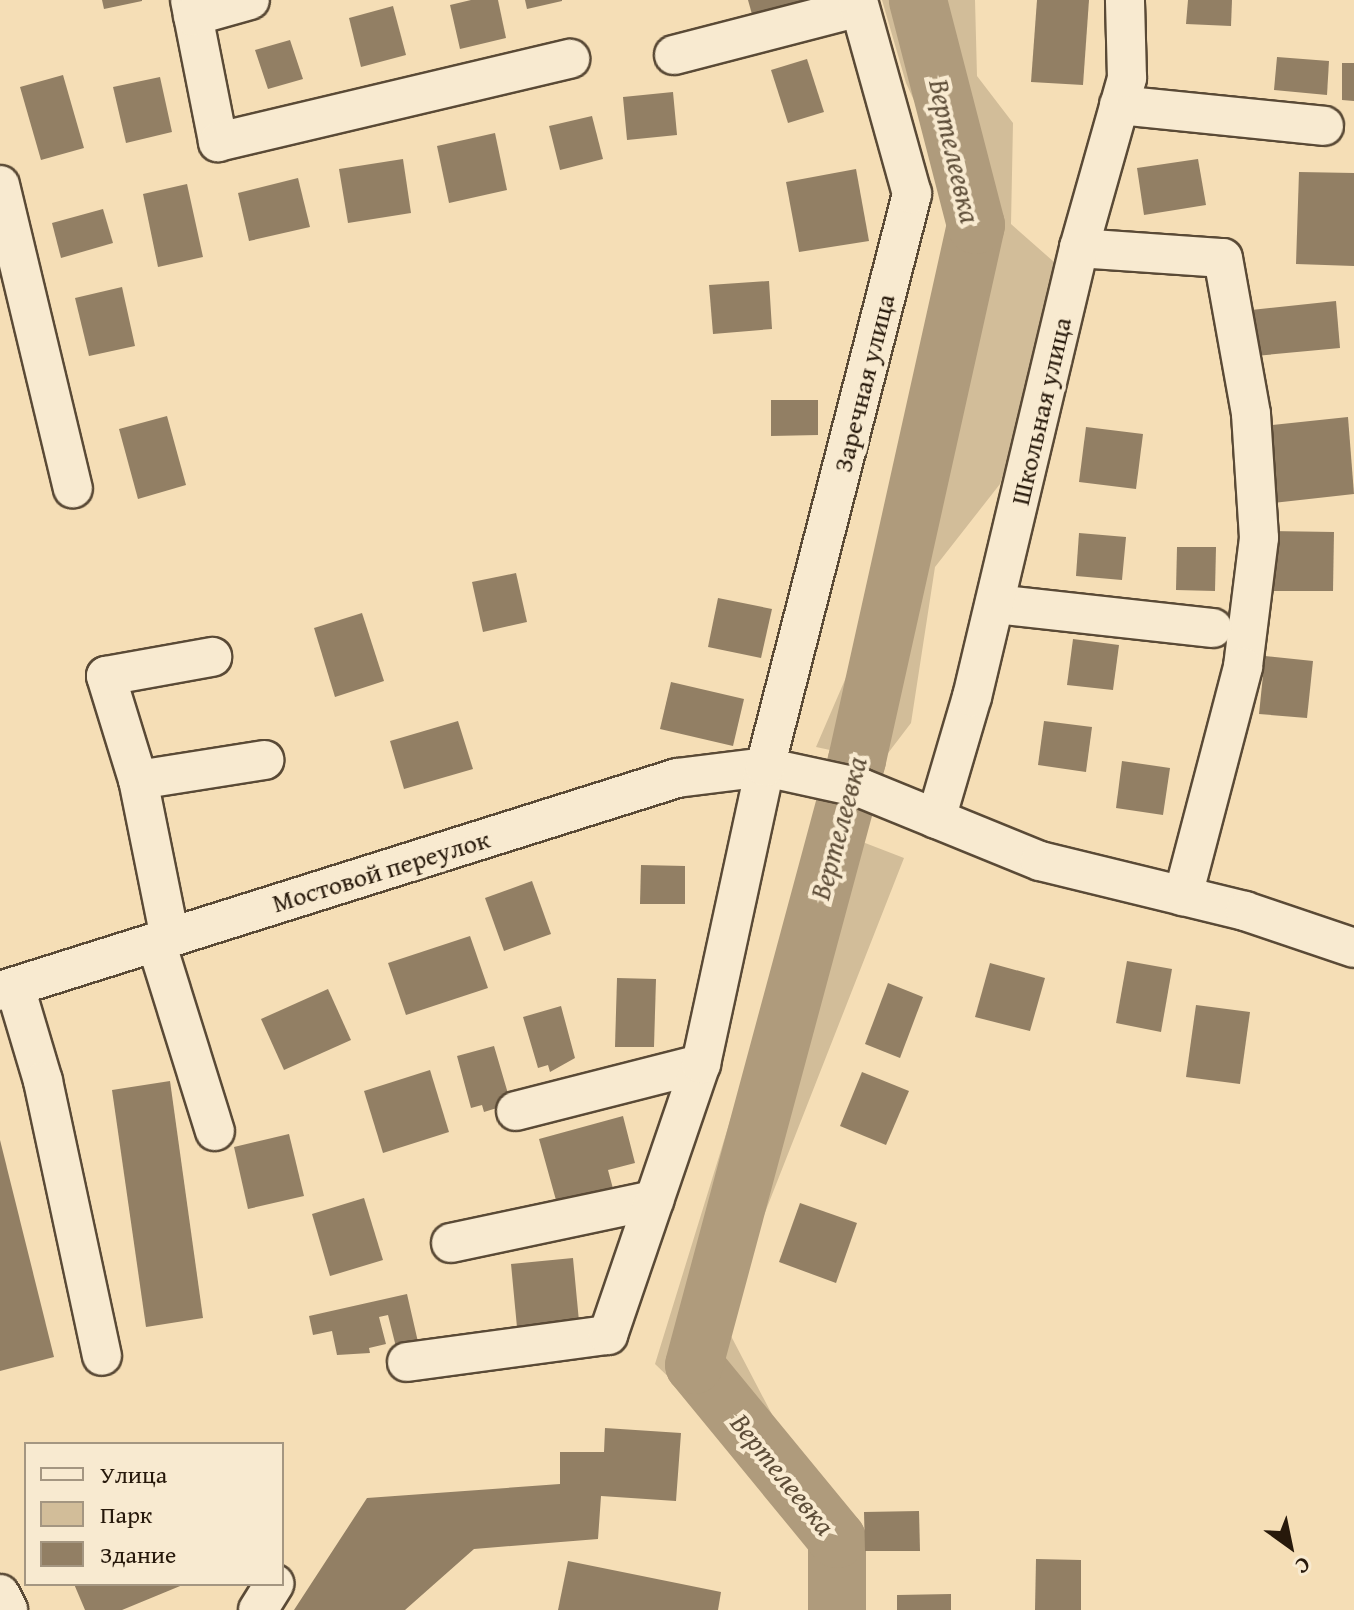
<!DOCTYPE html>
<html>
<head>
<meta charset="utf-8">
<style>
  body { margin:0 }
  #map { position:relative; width:1354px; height:1610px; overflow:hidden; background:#f5deb6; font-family:"Gentium Book Plus",serif }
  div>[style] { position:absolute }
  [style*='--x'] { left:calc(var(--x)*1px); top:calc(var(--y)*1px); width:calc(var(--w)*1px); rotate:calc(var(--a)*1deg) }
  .green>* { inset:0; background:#d2bd99 }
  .river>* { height:58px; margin:-29px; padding:0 29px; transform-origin:29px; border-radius:29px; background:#af9b7c }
  .building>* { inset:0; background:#927f64 }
  .roads { filter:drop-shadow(2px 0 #5a4a36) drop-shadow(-2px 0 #5a4a36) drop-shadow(0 2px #5a4a36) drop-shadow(0 -2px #5a4a36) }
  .minor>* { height:38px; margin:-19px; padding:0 19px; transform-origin:19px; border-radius:19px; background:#f8ead0 }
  span { translate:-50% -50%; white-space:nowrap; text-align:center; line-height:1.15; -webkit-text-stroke:8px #f8ead0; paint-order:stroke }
  .street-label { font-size:26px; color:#27190b }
  .water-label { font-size:28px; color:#5d4d38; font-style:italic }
  .legend { position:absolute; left:24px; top:1442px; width:260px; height:144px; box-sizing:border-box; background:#f8ead0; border:2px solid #a49681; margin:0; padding:10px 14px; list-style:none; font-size:24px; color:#27190b }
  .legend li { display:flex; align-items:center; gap:16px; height:40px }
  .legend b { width:40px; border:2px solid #a49681 }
  .north { position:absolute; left:1250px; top:1506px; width:80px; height:80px; -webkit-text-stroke:6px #f8ead0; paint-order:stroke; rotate:147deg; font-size:22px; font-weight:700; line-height:32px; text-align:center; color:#27190b }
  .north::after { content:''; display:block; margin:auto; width:28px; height:36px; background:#27190b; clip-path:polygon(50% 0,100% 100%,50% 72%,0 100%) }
</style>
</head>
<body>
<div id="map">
  <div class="green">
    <div style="clip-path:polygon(882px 0,975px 0,977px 76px,1013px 123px,1011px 224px,1054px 262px,1035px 370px,1000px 484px,935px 567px,911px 723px,882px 761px,816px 747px,866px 631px,906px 422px,960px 254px,957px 194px,906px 83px)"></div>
    <div style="clip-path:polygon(821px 826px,904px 858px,748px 1256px,731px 1336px,837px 1539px,655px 1364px)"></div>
  </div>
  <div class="river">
    <div style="--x:837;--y:1610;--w:71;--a:-90"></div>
    <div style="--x:837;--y:1539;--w:225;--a:-129.4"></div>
    <div style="--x:694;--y:1365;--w:627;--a:-74.92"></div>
    <div style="--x:857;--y:760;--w:548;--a:-77.46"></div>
    <div style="--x:976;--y:225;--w:232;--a:-104.5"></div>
  </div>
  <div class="building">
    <div style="clip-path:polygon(102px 0,142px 0,142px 1px,104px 9px)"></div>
    <div style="clip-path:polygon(471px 0,498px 0,506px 38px,460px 49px,450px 5px)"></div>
    <div style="clip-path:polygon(525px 0,562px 0,562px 1px,527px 9px)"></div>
    <div style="clip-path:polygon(748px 0,800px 0,802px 6px,753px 18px)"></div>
    <div style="clip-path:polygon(1037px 0,1089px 0,1083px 85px,1031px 82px)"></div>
    <div style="clip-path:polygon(1188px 0,1232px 0,1231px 26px,1186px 24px)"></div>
    <div style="clip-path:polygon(393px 6px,406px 55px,361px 67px,349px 18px)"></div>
    <div style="clip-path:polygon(290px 40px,303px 79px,268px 89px,255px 50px)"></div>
    <div style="clip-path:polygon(1277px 57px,1329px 61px,1327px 95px,1274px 90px)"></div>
    <div style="clip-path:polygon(807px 59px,824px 112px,788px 123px,771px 70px)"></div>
    <div style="clip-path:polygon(1342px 63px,1354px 63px,1354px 101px,1342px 100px)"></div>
    <div style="clip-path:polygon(63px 75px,84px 148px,41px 160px,20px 87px)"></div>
    <div style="clip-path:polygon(160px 77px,172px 132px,126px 143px,113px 87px)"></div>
    <div style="clip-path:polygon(673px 92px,677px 135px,627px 140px,623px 97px)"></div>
    <div style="clip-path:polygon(592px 116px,603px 159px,560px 170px,549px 126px)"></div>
    <div style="clip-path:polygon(495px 133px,507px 190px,449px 203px,437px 146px)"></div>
    <div style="clip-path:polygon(403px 159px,411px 213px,348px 223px,339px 169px)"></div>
    <div style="clip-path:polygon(1198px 159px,1206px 205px,1144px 215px,1137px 168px)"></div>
    <div style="clip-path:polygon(856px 169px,869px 241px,799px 252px,786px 182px)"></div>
    <div style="clip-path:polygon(1299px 172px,1354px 173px,1354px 266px,1296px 264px)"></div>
    <div style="clip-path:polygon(298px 178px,310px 227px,249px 241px,238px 193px)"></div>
    <div style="clip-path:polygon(187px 184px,203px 257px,158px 267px,143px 194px)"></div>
    <div style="clip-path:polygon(103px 209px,113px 243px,61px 258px,52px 223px)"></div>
    <div style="clip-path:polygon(769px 281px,772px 329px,713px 334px,709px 285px)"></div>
    <div style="clip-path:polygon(122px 287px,135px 346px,89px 356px,75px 298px)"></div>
    <div style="clip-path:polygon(1336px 301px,1340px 348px,1255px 356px,1251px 310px)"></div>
    <div style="clip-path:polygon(771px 400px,818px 400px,818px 435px,771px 436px)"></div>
    <div style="clip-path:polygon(167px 416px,186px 485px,138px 499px,119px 429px)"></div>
    <div style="clip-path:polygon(1348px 417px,1354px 494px,1273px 503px,1264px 426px)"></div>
    <div style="clip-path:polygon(1086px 427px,1143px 434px,1136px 489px,1079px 482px)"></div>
    <div style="clip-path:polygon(1269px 531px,1334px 532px,1333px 591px,1268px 591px)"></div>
    <div style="clip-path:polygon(1079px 533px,1126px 537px,1122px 580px,1076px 576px)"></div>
    <div style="clip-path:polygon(1177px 547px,1216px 547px,1215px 591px,1176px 590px)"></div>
    <div style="clip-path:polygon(516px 573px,527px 622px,483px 632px,472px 582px)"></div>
    <div style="clip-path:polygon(718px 598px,772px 609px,761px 658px,708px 647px)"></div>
    <div style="clip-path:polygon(362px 613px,384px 681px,335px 697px,314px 628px)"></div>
    <div style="clip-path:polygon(1073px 639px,1119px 645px,1113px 690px,1067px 685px)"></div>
    <div style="clip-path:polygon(1265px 656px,1313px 661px,1307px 718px,1259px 714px)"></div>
    <div style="clip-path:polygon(671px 682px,744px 699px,733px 746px,660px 729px)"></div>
    <div style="clip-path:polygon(458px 721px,473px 769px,404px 789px,390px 741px)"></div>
    <div style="clip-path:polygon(1044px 721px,1092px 727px,1086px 772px,1038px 765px)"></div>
    <div style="clip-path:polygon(1122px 761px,1170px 768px,1163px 815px,1116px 808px)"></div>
    <div style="clip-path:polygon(641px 865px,685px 866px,685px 904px,640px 904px)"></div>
    <div style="clip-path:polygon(532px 881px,551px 934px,504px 951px,485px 898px)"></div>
    <div style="clip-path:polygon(470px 936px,488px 988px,406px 1015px,388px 963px)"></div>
    <div style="clip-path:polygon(1127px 961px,1172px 969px,1161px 1032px,1116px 1023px)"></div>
    <div style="clip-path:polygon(990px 963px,1045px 978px,1030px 1031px,975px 1017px)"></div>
    <div style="clip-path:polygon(617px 978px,656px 979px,654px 1047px,615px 1047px)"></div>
    <div style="clip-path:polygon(888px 983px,923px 997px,900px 1058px,865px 1044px)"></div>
    <div style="clip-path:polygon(328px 989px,351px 1040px,284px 1070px,261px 1019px)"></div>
    <div style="clip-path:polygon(1196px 1005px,1250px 1012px,1240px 1084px,1186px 1077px)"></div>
    <div style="clip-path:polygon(561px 1006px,575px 1058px,550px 1072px,548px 1065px,538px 1068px,523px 1017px)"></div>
    <div style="clip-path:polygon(494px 1046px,509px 1097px,499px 1100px,500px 1107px,484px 1112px,482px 1105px,471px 1108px,457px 1056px)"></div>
    <div style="clip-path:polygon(430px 1070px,449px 1132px,383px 1153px,364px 1091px)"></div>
    <div style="clip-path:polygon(862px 1072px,909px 1091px,886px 1145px,840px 1126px)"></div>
    <div style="clip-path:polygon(170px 1081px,203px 1318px,146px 1327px,112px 1090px)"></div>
    <div style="clip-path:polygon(623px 1116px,635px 1163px,608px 1170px,615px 1196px,559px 1211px,539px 1139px)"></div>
    <div style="clip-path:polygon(289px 1134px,304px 1196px,248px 1209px,234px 1147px)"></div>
    <div style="clip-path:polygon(0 1140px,54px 1357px,0 1371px)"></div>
    <div style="clip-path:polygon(364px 1198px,383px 1260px,330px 1276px,312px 1214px)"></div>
    <div style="clip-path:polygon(800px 1203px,857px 1223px,836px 1283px,779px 1262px)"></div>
    <div style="clip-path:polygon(573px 1258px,580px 1332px,518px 1338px,511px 1264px)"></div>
    <div style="clip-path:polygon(407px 1294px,418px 1342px,396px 1347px,388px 1315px,379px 1317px,386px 1344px,369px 1348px,370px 1353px,337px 1355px,332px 1331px,313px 1335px,309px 1316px)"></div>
    <div style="clip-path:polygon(605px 1428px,681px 1433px,676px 1501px,601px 1496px,598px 1539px,474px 1549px,405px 1610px,294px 1610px,367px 1498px,560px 1484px,560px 1452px,604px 1452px)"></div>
    <div style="clip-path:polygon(919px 1511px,920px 1551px,865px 1551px,864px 1512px)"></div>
    <div style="clip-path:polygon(1036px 1559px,1081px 1560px,1081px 1610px,1035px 1610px)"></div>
    <div style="clip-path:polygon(568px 1561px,721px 1592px,718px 1610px,558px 1610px)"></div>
    <div style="clip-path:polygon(74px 1584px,110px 1585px,185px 1584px,122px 1610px,85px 1610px)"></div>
    <div style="clip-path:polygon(951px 1594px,951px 1610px,897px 1610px,897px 1595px)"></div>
  </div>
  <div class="roads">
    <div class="minor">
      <div style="--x:190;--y:0;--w:145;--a:78.8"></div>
      <div style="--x:218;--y:142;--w:362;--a:-13.3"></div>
      <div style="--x:193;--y:16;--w:59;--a:-15.7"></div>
      <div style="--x:674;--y:55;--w:191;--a:-14.5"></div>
      <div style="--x:1119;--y:105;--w:206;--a:5.8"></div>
      <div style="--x:0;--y:185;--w:312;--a:76.5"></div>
      <div style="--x:1079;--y:248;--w:144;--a:4"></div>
      <div style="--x:1223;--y:258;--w:158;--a:79.8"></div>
      <div style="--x:1251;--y:414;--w:124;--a:86.3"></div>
      <div style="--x:1259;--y:538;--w:130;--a:97.1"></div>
      <div style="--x:1243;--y:667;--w:237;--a:104.7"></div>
      <div style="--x:995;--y:604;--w:219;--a:6.3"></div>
      <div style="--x:138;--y:780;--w:109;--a:-107.1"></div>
      <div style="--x:106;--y:676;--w:108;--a:-10.2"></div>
      <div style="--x:936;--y:819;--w:127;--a:-73.6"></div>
      <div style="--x:972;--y:697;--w:462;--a:-76.6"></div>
      <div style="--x:1079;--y:248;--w:177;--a:-74.2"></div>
      <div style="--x:1127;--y:78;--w:78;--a:-91.5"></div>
      <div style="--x:170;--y:938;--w:161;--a:-101.4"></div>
      <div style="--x:138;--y:780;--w:128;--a:-9"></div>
      <div style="--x:156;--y:942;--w:198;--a:72.7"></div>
      <div style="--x:15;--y:987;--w:98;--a:73.4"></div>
      <div style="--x:43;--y:1081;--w:281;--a:77.9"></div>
      <div style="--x:0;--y:991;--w:710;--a:-17.46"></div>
      <div style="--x:677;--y:778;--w:89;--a:-7.1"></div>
      <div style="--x:765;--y:767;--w:98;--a:12.3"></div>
      <div style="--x:861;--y:788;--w:193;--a:22.2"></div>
      <div style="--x:1040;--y:861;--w:211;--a:13.7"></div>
      <div style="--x:1245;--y:911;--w:115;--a:18.7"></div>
      <div style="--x:516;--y:1111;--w:191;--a:-14.3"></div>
      <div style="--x:451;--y:1243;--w:208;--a:-12"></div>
      <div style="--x:407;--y:1362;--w:203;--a:-7.7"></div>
      <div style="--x:608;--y:1335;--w:287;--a:-71.1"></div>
      <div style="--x:701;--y:1064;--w:304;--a:-77.8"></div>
      <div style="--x:765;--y:767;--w:592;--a:-75.61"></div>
      <div style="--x:912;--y:194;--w:201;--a:-105.6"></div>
      <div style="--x:0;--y:1594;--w:18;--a:63"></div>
      <div style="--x:258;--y:1610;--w:31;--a:-58"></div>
    </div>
  </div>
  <div class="street-label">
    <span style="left:864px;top:383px;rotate:-76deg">Заречная улица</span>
    <span style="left:1041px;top:411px;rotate:-77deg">Школьная улица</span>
    <span style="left:381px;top:871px;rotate:-17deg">Мостовой переулок</span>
  </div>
  <div class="water-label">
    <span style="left:955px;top:151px;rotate:77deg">Вертелеевка</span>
    <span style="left:838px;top:828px;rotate:-75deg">Вертелеевка</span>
    <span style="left:783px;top:1474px;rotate:51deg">Вертелеевка</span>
  </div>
  <ul class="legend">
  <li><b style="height:10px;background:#f8ead0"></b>Улица</li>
  <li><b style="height:22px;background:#d2bd99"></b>Парк</li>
  <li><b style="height:22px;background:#927f64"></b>Здание</li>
  </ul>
  <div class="north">С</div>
</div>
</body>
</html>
